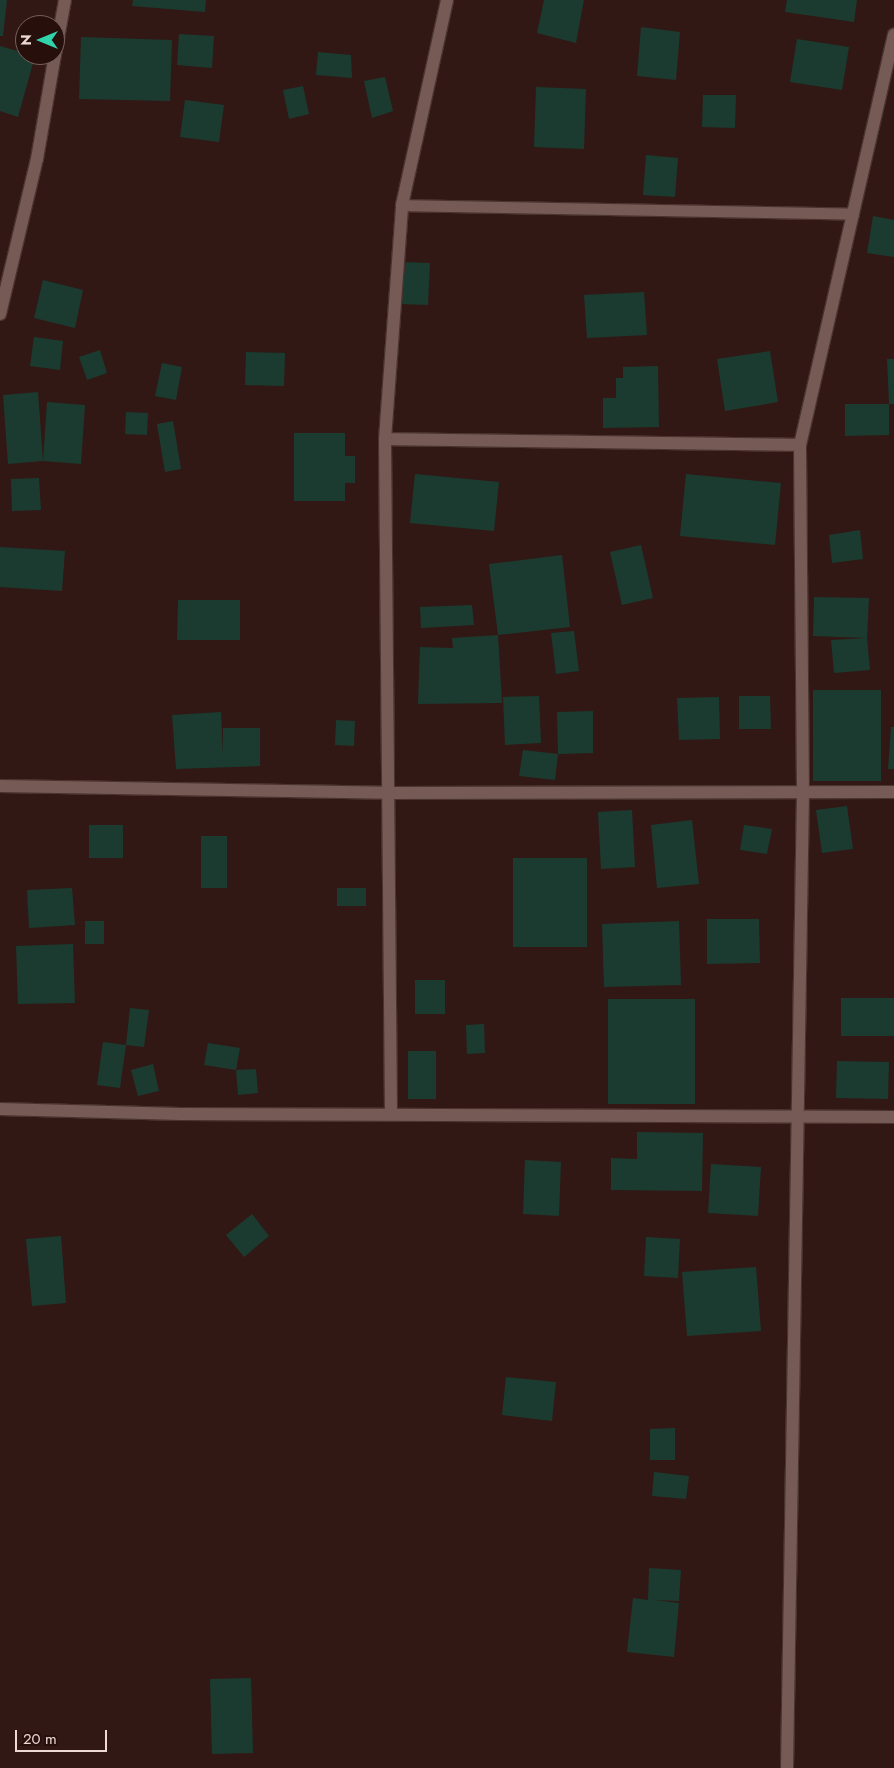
<!DOCTYPE html>
<html>
<head>
<meta charset="utf-8">
<style>
  body { margin:0 }
  #map { position:relative; width:894px; height:1768px; overflow:hidden; background:#311814; font-family:Jost,sans-serif }
  div>[style] { position:absolute }
  [style*='--x'] { left:calc(var(--x)*1px); top:calc(var(--y)*1px); width:calc(var(--w)*1px); rotate:calc(var(--a)*1deg) }
  .building>* { inset:0; background:#1b3b30 }
  .roads { filter:drop-shadow(1px 0 #4b332f) drop-shadow(-1px 0 #4b332f) drop-shadow(0 1px #4b332f) drop-shadow(0 -1px #4b332f) }
  .service>* { height:11px; margin:-5.5px; padding:0 5.5px; transform-origin:5.5px; border-radius:5.5px; background:#755a55 }
  .minor>* { height:12px; margin:-6px; padding:0 6px; transform-origin:6px; border-radius:6px; background:#755a55 }
  span { translate:-50% -50%; white-space:nowrap; text-align:center; line-height:1.15; -webkit-text-stroke:4px #270f0b; paint-order:stroke }
  .north { position:absolute; left:15px; top:15px; width:50px; height:50px; box-sizing:border-box; background:#270f0b; border:1px solid #76605d; border-radius:50%; rotate:270deg; font-size:14px; font-weight:700; line-height:20px; text-align:center; color:#eddad7 }
  .north::after { content:''; display:block; margin:auto; width:18px; height:22px; background:#30d4aa; clip-path:polygon(50% 0,100% 100%,50% 72%,0 100%) }
  .scale { position:absolute; left:15px; top:1730px; width:92px; height:22px; box-sizing:border-box; border:2px solid #eddad7; border-top:0; padding-left:6px; font-size:15px; line-height:18px; white-space:nowrap; color:#eddad7; -webkit-text-stroke:4px #270f0b; paint-order:stroke }
</style>
</head>
<body>
<div id="map">
  <div class="building">
    <div style="clip-path:polygon(0 0,7px 0,3px 36px,0 36px)"></div>
    <div style="clip-path:polygon(133px 0,206px 0,205px 12px,132px 6px)"></div>
    <div style="clip-path:polygon(544px 0,584px 0,576px 43px,537px 33px)"></div>
    <div style="clip-path:polygon(787px 0,857px 0,854px 22px,785px 12px)"></div>
    <div style="clip-path:polygon(641px 27px,680px 32px,676px 80px,637px 76px)"></div>
    <div style="clip-path:polygon(179px 34px,214px 36px,212px 68px,177px 65px)"></div>
    <div style="clip-path:polygon(81px 37px,172px 40px,170px 101px,79px 99px)"></div>
    <div style="clip-path:polygon(797px 39px,849px 47px,842px 90px,790px 82px)"></div>
    <div style="clip-path:polygon(0 46px,35px 56px,18px 117px,0 111px)"></div>
    <div style="clip-path:polygon(318px 52px,351px 55px,352px 78px,316px 75px)"></div>
    <div style="clip-path:polygon(385px 77px,393px 111px,372px 118px,364px 81px)"></div>
    <div style="clip-path:polygon(303px 86px,309px 114px,289px 119px,283px 90px)"></div>
    <div style="clip-path:polygon(536px 87px,586px 89px,584px 149px,534px 147px)"></div>
    <div style="clip-path:polygon(703px 95px,736px 95px,735px 128px,702px 127px)"></div>
    <div style="clip-path:polygon(185px 100px,224px 105px,219px 142px,180px 137px)"></div>
    <div style="clip-path:polygon(646px 155px,678px 158px,675px 197px,643px 195px)"></div>
    <div style="clip-path:polygon(873px 216px,894px 220px,894px 257px,867px 253px)"></div>
    <div style="clip-path:polygon(402px 262px,430px 263px,428px 305px,400px 304px)"></div>
    <div style="clip-path:polygon(43px 280px,83px 290px,75px 328px,34px 318px)"></div>
    <div style="clip-path:polygon(644px 292px,647px 335px,587px 338px,584px 295px)"></div>
    <div style="clip-path:polygon(34px 337px,63px 341px,60px 370px,30px 366px)"></div>
    <div style="clip-path:polygon(100px 350px,107px 373px,87px 380px,79px 357px)"></div>
    <div style="clip-path:polygon(770px 351px,778px 402px,725px 411px,717px 359px)"></div>
    <div style="clip-path:polygon(246px 352px,285px 353px,284px 386px,245px 385px)"></div>
    <div style="clip-path:polygon(887px 359px,894px 359px,894px 404px,889px 404px)"></div>
    <div style="clip-path:polygon(162px 363px,182px 367px,176px 400px,155px 396px)"></div>
    <div style="clip-path:polygon(658px 366px,659px 427px,603px 428px,603px 398px,616px 398px,616px 378px,623px 378px,623px 367px)"></div>
    <div style="clip-path:polygon(38px 392px,43px 461px,8px 464px,3px 395px)"></div>
    <div style="clip-path:polygon(47px 402px,85px 405px,81px 464px,43px 461px)"></div>
    <div style="clip-path:polygon(845px 404px,889px 404px,889px 435px,845px 436px)"></div>
    <div style="clip-path:polygon(126px 412px,148px 413px,147px 435px,125px 434px)"></div>
    <div style="clip-path:polygon(173px 421px,181px 469px,165px 472px,157px 424px)"></div>
    <div style="clip-path:polygon(294px 433px,345px 433px,345px 456px,355px 456px,355px 483px,345px 483px,345px 501px,294px 501px)"></div>
    <div style="clip-path:polygon(415px 474px,499px 482px,494px 531px,410px 523px)"></div>
    <div style="clip-path:polygon(686px 474px,781px 483px,775px 545px,680px 536px)"></div>
    <div style="clip-path:polygon(39px 478px,41px 510px,12px 511px,11px 479px)"></div>
    <div style="clip-path:polygon(860px 530px,863px 559px,832px 563px,829px 535px)"></div>
    <div style="clip-path:polygon(641px 545px,653px 598px,622px 605px,610px 552px)"></div>
    <div style="clip-path:polygon(0 547px,65px 551px,62px 591px,0 587px)"></div>
    <div style="clip-path:polygon(562px 555px,570px 627px,498px 635px,489px 564px)"></div>
    <div style="clip-path:polygon(814px 597px,869px 598px,867px 638px,813px 636px)"></div>
    <div style="clip-path:polygon(178px 600px,240px 600px,240px 640px,177px 640px)"></div>
    <div style="clip-path:polygon(472px 605px,474px 625px,421px 628px,420px 607px)"></div>
    <div style="clip-path:polygon(574px 631px,579px 671px,556px 674px,551px 633px)"></div>
    <div style="clip-path:polygon(498px 635px,502px 703px,418px 704px,420px 647px,453px 648px,452px 638px)"></div>
    <div style="clip-path:polygon(867px 638px,870px 670px,834px 673px,831px 640px)"></div>
    <div style="clip-path:polygon(813px 690px,881px 690px,881px 781px,813px 781px)"></div>
    <div style="clip-path:polygon(539px 696px,541px 743px,505px 745px,503px 697px)"></div>
    <div style="clip-path:polygon(739px 696px,770px 696px,771px 729px,739px 729px)"></div>
    <div style="clip-path:polygon(719px 697px,720px 739px,679px 740px,677px 698px)"></div>
    <div style="clip-path:polygon(593px 711px,593px 753px,558px 754px,557px 712px)"></div>
    <div style="clip-path:polygon(221px 712px,223px 756px,223px 728px,260px 728px,260px 766px,176px 769px,172px 715px)"></div>
    <div style="clip-path:polygon(336px 720px,355px 721px,354px 746px,335px 745px)"></div>
    <div style="clip-path:polygon(891px 727px,894px 727px,894px 769px,888px 769px)"></div>
    <div style="clip-path:polygon(523px 750px,558px 754px,555px 780px,519px 776px)"></div>
    <div style="clip-path:polygon(847px 806px,853px 849px,822px 853px,816px 810px)"></div>
    <div style="clip-path:polygon(632px 810px,635px 867px,601px 869px,598px 812px)"></div>
    <div style="clip-path:polygon(692px 820px,699px 884px,657px 888px,651px 825px)"></div>
    <div style="clip-path:polygon(89px 825px,123px 825px,123px 858px,89px 858px)"></div>
    <div style="clip-path:polygon(744px 825px,772px 829px,767px 854px,740px 850px)"></div>
    <div style="clip-path:polygon(201px 836px,227px 836px,227px 888px,201px 888px)"></div>
    <div style="clip-path:polygon(513px 858px,587px 858px,587px 947px,513px 947px)"></div>
    <div style="clip-path:polygon(72px 888px,75px 925px,29px 928px,27px 890px)"></div>
    <div style="clip-path:polygon(337px 888px,366px 888px,366px 906px,337px 906px)"></div>
    <div style="clip-path:polygon(707px 919px,759px 919px,760px 963px,707px 964px)"></div>
    <div style="clip-path:polygon(85px 921px,104px 921px,104px 944px,85px 944px)"></div>
    <div style="clip-path:polygon(679px 921px,681px 985px,604px 987px,602px 924px)"></div>
    <div style="clip-path:polygon(73px 944px,75px 1003px,18px 1004px,16px 946px)"></div>
    <div style="clip-path:polygon(415px 980px,445px 980px,445px 1014px,415px 1014px)"></div>
    <div style="clip-path:polygon(841px 998px,894px 998px,894px 1036px,841px 1036px)"></div>
    <div style="clip-path:polygon(608px 999px,695px 999px,695px 1104px,608px 1104px)"></div>
    <div style="clip-path:polygon(130px 1008px,149px 1010px,144px 1047px,126px 1045px)"></div>
    <div style="clip-path:polygon(484px 1024px,485px 1053px,467px 1054px,466px 1025px)"></div>
    <div style="clip-path:polygon(103px 1042px,126px 1045px,120px 1088px,97px 1085px)"></div>
    <div style="clip-path:polygon(208px 1043px,240px 1048px,236px 1070px,204px 1065px)"></div>
    <div style="clip-path:polygon(408px 1051px,436px 1051px,436px 1099px,408px 1099px)"></div>
    <div style="clip-path:polygon(837px 1061px,889px 1062px,888px 1099px,836px 1098px)"></div>
    <div style="clip-path:polygon(153px 1064px,159px 1091px,138px 1096px,131px 1070px)"></div>
    <div style="clip-path:polygon(256px 1069px,258px 1093px,238px 1095px,236px 1070px)"></div>
    <div style="clip-path:polygon(637px 1132px,703px 1133px,702px 1191px,611px 1190px,611px 1158px,637px 1159px)"></div>
    <div style="clip-path:polygon(525px 1160px,561px 1162px,559px 1216px,523px 1214px)"></div>
    <div style="clip-path:polygon(711px 1164px,761px 1167px,758px 1216px,708px 1213px)"></div>
    <div style="clip-path:polygon(252px 1214px,269px 1236px,244px 1257px,226px 1235px)"></div>
    <div style="clip-path:polygon(61px 1236px,66px 1303px,32px 1306px,26px 1239px)"></div>
    <div style="clip-path:polygon(646px 1237px,680px 1239px,678px 1278px,644px 1276px)"></div>
    <div style="clip-path:polygon(756px 1267px,761px 1331px,687px 1336px,682px 1272px)"></div>
    <div style="clip-path:polygon(506px 1377px,556px 1382px,552px 1421px,502px 1415px)"></div>
    <div style="clip-path:polygon(675px 1428px,675px 1460px,650px 1460px,650px 1429px)"></div>
    <div style="clip-path:polygon(654px 1472px,689px 1476px,686px 1499px,652px 1496px)"></div>
    <div style="clip-path:polygon(649px 1568px,681px 1570px,679px 1601px,654px 1600px,679px 1603px,674px 1657px,627px 1652px,633px 1598px,648px 1600px)"></div>
    <div style="clip-path:polygon(251px 1678px,253px 1753px,212px 1754px,210px 1679px)"></div>
  </div>
  <div class="roads">
    <div class="service">
      <div style="--x:402;--y:205;--w:451;--a:1.1"></div>
    </div>
    <div class="minor">
      <div style="--x:55;--y:55;--w:56;--a:-79.7"></div>
      <div style="--x:0;--y:314;--w:159;--a:-76.6"></div>
      <div style="--x:37;--y:159;--w:106;--a:-80.2"></div>
      <div style="--x:385;--y:439;--w:415;--a:0.8"></div>
      <div style="--x:0;--y:786;--w:386;--a:1"></div>
      <div style="--x:386;--y:793;--w:508;--a:-0.11"></div>
      <div style="--x:0;--y:1109;--w:180;--a:1.6"></div>
      <div style="--x:180;--y:1114;--w:714;--a:0.24"></div>
      <div style="--x:391;--y:1113;--w:674;--a:-90.51"></div>
      <div style="--x:385;--y:439;--w:235;--a:-85.8"></div>
      <div style="--x:402;--y:205;--w:210;--a:-77.6"></div>
      <div style="--x:787;--y:1768;--w:976;--a:-89.06"></div>
      <div style="--x:803;--y:792;--w:347;--a:-90.5"></div>
      <div style="--x:800;--y:445;--w:421;--a:-77.1"></div>
    </div>
  </div>
  <div class="north">N</div>
  <div class="scale">20 m</div>
</div>
</body>
</html>
